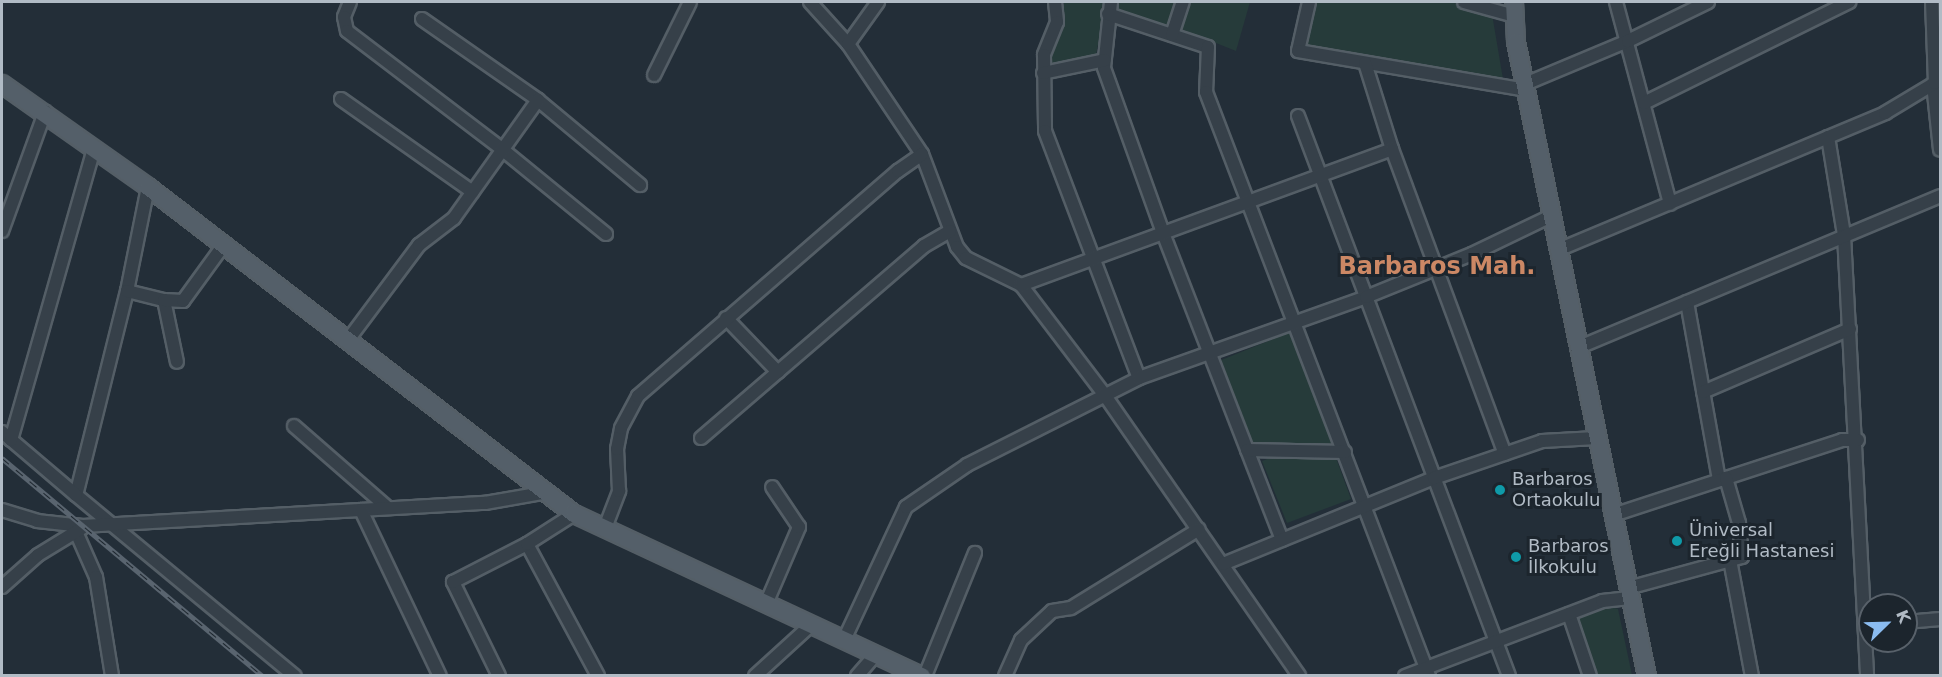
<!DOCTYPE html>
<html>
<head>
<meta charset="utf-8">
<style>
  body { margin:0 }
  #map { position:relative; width:1942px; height:677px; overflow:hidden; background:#232e38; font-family:"DejaVu Sans",sans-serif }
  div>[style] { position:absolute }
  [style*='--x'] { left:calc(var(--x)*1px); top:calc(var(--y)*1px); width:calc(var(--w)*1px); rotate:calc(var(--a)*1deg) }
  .green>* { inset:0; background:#263b3a }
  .roads { filter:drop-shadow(2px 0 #545e66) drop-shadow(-2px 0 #545e66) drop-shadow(0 2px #545e66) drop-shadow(0 -2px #545e66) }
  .minor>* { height:12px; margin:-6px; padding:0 6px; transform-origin:6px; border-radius:6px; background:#364049 }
  .major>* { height:16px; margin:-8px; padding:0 8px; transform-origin:8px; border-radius:8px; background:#545f69 }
  .rail>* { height:5px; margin-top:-2.5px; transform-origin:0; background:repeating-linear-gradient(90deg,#1c252d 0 9px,#59646f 0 18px); box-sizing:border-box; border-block:2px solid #59646f }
  .dots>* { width:16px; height:16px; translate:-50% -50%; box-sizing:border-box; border:3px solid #1c252d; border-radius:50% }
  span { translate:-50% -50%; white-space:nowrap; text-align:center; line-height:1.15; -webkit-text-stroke:6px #1c252d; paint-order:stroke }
  .poi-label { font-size:18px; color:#b1bbc5 }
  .left { translate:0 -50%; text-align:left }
  .district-label { font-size:24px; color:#cc8865; font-weight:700 }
  .frame { position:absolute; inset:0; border:3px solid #b1bbc5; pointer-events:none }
  .north { position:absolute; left:1858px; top:593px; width:60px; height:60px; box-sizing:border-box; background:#1c252d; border:2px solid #58616a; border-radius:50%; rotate:67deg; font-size:16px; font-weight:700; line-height:24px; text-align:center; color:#b1bbc5 }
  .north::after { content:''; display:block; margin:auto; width:21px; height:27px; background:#8bbcf0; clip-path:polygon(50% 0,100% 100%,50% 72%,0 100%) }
</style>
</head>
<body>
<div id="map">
  <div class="green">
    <div style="clip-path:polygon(1064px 2px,1106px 2px,1096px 55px,1051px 64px,1047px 59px,1061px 23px)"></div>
    <div style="clip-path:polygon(1116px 2px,1177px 2px,1169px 28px,1115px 9px)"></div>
    <div style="clip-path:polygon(1189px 2px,1250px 2px,1236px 51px,1181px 29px)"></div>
    <div style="clip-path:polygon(1312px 2px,1451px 2px,1492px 14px,1503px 79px,1305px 46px)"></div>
    <div style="clip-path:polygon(1293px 331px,1333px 445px,1254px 446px,1219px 361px)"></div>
    <div style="clip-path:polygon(1270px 458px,1336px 458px,1351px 499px,1287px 523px,1262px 461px)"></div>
    <div style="clip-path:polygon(1607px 606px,1618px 609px,1632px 675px,1596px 675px,1575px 617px)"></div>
  </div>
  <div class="roads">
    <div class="minor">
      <div style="--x:350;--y:2;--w:16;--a:112"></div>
      <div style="--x:344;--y:17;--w:14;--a:78"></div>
      <div style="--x:347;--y:31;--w:196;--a:37.3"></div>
      <div style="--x:503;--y:150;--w:133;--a:39.2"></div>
      <div style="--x:810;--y:2;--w:57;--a:47.9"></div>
      <div style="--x:848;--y:44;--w:133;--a:56.1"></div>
      <div style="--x:922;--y:154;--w:99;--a:69.4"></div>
      <div style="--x:957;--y:247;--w:14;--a:51"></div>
      <div style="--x:966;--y:258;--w:61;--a:26.1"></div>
      <div style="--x:1021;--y:285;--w:137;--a:52.7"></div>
      <div style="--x:1104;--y:394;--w:343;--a:55.3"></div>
      <div style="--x:1055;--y:2;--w:20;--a:84"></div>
      <div style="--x:1057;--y:22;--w:35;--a:112"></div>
      <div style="--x:1044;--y:55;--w:76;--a:89.2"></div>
      <div style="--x:1045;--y:131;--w:264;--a:69.2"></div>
      <div style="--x:1111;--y:2;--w:66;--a:96.1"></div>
      <div style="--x:1104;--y:68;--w:175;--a:70.3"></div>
      <div style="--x:1163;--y:233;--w:329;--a:68.8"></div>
      <div style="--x:1309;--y:2;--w:50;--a:102.7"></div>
      <div style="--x:1298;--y:51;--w:231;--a:9.7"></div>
      <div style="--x:1464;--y:2;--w:53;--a:15.4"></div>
      <div style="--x:1616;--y:2;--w:209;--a:75"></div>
      <div style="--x:1108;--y:14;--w:105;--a:18.3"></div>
      <div style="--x:1208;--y:47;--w:45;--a:92.5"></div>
      <div style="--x:1206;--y:92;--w:625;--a:69.1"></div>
      <div style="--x:422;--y:19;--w:141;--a:34.9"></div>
      <div style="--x:538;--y:100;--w:133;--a:39.8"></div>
      <div style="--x:1172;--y:35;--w:35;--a:-72"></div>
      <div style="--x:848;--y:44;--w:52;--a:-54.5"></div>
      <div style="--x:1365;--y:63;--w:90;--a:72.6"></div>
      <div style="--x:1043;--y:73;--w:63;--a:-11.8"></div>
      <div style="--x:654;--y:75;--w:81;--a:-63.7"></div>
      <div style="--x:1525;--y:84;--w:112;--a:-22.7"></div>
      <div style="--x:1628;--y:41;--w:89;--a:-26"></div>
      <div style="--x:1933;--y:84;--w:66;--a:83.9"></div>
      <div style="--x:341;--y:99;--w:161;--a:35.2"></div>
      <div style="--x:1644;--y:103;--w:229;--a:-26.2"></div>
      <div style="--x:1298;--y:116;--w:598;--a:69.35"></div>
      <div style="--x:1828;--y:137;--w:99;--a:80.7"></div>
      <div style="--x:1844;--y:235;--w:442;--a:87"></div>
      <div style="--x:148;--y:187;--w:106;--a:101.4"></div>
      <div style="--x:127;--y:291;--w:210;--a:104"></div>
      <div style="--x:76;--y:495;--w:284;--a:39.6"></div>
      <div style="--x:2;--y:231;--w:127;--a:-70.1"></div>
      <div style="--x:1558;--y:250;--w:355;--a:-22.7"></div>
      <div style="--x:1885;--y:113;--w:58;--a:-31"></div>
      <div style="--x:1935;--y:83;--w:81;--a:-92.1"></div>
      <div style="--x:1021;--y:285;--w:395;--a:-20.1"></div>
      <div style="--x:1392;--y:149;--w:325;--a:69.7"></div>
      <div style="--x:127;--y:291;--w:38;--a:14"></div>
      <div style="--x:164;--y:300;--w:63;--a:78.2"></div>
      <div style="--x:164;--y:300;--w:19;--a:3"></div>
      <div style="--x:183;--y:301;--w:68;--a:-54"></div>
      <div style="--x:1687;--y:302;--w:181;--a:79.8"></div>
      <div style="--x:726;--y:318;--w:75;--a:46.1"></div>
      <div style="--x:348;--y:340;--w:119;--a:-53.2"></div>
      <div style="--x:419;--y:245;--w:44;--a:-37.6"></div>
      <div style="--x:454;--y:218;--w:145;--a:-54.6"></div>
      <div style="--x:1577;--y:348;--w:394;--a:-22.7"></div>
      <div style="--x:1703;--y:392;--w:160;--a:-23.2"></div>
      <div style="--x:294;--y:426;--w:123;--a:41.1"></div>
      <div style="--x:2;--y:432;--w:97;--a:40.4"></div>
      <div style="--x:701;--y:438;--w:294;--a:-40.7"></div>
      <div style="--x:924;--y:246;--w:30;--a:-30"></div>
      <div style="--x:11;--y:440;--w:304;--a:-74.1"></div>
      <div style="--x:1247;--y:450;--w:98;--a:1.2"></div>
      <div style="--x:2;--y:510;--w:37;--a:17"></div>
      <div style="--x:37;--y:521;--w:46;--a:6.2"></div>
      <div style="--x:83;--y:526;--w:403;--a:-3.3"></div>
      <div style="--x:485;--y:503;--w:59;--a:-9.8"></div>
      <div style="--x:361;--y:510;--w:184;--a:64.6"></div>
      <div style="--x:1613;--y:515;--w:241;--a:-18.1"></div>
      <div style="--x:1842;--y:440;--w:16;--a:0"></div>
      <div style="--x:605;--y:528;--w:40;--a:-69"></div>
      <div style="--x:619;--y:491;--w:42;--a:-92.7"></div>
      <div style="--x:617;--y:449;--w:21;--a:-79"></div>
      <div style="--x:621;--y:428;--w:36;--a:-62"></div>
      <div style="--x:638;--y:396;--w:344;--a:-40.9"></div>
      <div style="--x:898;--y:171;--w:29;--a:-35"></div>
      <div style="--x:77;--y:534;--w:47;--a:66.2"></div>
      <div style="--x:96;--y:577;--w:100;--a:80.8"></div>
      <div style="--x:527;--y:544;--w:150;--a:61.7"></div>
      <div style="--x:1730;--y:560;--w:118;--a:79.3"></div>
      <div style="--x:1223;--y:564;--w:228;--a:-22.2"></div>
      <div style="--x:1434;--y:478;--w:114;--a:-18.9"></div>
      <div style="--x:1542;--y:441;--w:54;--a:-3.2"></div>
      <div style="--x:2;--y:587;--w:48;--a:-41.6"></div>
      <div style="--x:38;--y:555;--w:52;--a:-31.5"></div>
      <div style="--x:1628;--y:588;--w:118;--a:-15.2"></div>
      <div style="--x:1742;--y:557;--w:34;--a:-95"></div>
      <div style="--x:1739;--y:523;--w:47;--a:-106.1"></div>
      <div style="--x:766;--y:604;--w:84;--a:-66.8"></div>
      <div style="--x:799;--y:527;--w:48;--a:-124"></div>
      <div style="--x:1569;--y:614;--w:65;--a:71.3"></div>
      <div style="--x:1906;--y:622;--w:34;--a:-5"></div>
      <div style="--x:844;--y:640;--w:147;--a:-65"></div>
      <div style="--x:906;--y:507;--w:74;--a:-34.5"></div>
      <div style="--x:967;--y:465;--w:193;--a:-26.8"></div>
      <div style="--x:1139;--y:378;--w:241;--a:-19.6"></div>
      <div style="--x:1366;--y:297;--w:114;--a:-22.1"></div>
      <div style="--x:1472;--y:254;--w:88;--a:-25.7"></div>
      <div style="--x:499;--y:676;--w:105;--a:-116.1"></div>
      <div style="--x:453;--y:582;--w:83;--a:-27.2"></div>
      <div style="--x:527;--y:544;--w:56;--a:-32.6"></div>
      <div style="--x:755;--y:676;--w:77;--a:-42.4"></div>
      <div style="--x:857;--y:676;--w:28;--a:-49"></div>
      <div style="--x:925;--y:676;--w:133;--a:-67.9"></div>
      <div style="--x:1005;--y:676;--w:39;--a:-66"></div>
      <div style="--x:1021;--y:640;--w:42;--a:-43.1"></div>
      <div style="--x:1052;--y:611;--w:19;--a:-9"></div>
      <div style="--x:1071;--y:608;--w:150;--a:-31.7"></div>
      <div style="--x:1405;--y:676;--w:211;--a:-20.8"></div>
      <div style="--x:1602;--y:601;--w:28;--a:-6"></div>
    </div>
    <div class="major">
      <div style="--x:1514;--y:2;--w:40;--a:87.1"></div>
      <div style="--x:1516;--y:42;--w:647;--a:78.33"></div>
      <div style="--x:2;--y:84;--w:179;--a:35.2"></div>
      <div style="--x:148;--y:187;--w:537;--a:37.51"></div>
      <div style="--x:574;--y:514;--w:384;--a:25"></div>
    </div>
  </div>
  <div class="rail">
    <div style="--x:2;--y:458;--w:340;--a:39.9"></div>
  </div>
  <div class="dots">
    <div style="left:1500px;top:490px;background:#0f9aa8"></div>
    <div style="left:1677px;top:541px;background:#0f9aa8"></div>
    <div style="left:1516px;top:557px;background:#0f9aa8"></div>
  </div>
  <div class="poi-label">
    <span class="left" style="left:1512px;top:490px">Barbaros<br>Ortaokulu</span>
    <span class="left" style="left:1689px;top:541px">Üniversal<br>Ereğli Hastanesi</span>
    <span class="left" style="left:1528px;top:557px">Barbaros<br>İlkokulu</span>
  </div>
  <div class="district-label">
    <span style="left:1437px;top:267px">Barbaros Mah.</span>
  </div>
  <div class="frame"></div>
  <div class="north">K</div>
</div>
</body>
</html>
